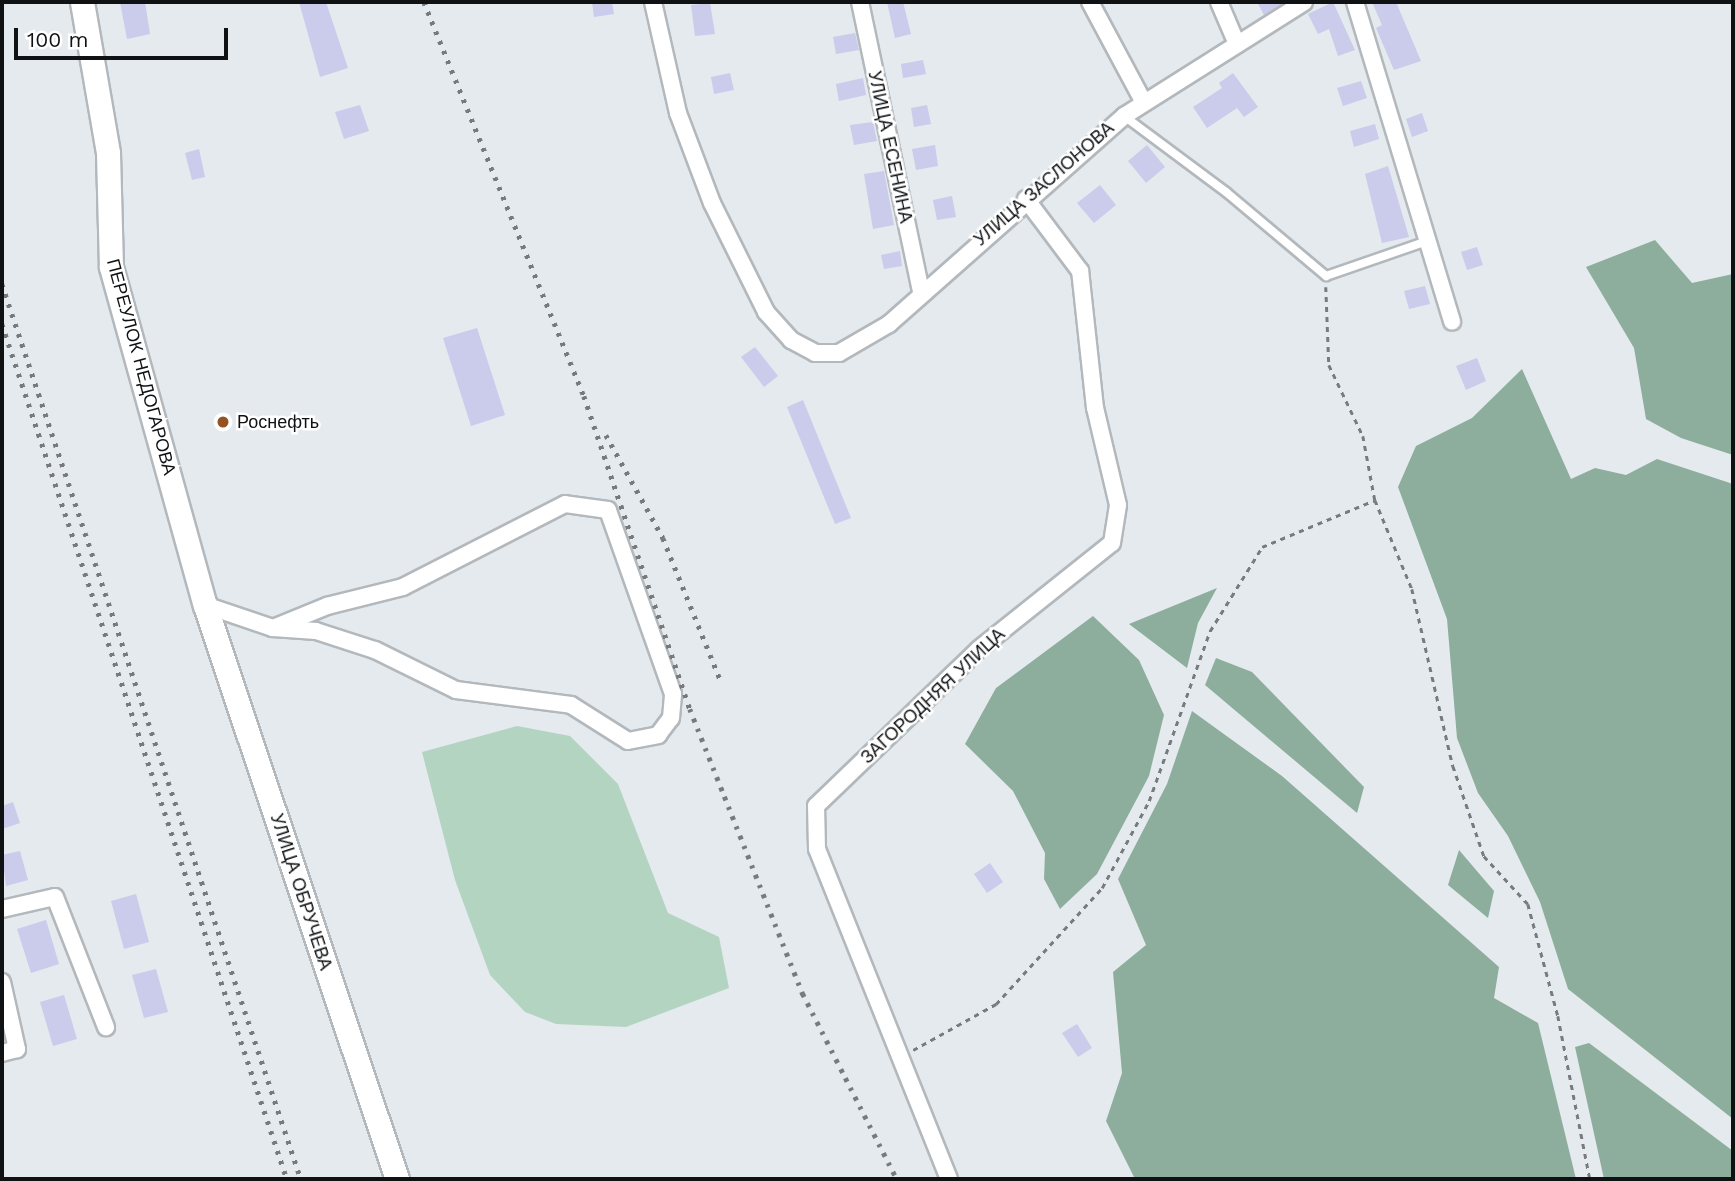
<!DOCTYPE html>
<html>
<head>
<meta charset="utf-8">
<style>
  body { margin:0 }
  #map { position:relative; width:1735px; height:1181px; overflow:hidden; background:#e4eaee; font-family:"Work Sans",sans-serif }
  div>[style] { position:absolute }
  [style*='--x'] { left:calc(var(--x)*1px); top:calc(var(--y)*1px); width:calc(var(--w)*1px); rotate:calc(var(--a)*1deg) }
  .green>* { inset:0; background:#b4d4c2 }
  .forest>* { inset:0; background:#8dae9c }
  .building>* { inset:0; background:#cbcbeb }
  .path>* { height:2.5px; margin-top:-1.25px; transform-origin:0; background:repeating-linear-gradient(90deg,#777b7e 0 5px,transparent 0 10px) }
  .roads { filter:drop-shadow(2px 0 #b3b8bc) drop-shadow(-2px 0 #b3b8bc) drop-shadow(0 2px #b3b8bc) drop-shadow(0 -2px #b3b8bc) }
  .lane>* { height:8px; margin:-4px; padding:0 4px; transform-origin:4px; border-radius:4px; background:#fff }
  .street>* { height:16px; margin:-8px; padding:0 8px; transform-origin:8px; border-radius:8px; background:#fff }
  .secondary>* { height:23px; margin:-11.5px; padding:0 11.5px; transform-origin:11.5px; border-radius:11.5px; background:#fff }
  .rail>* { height:4.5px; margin-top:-2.25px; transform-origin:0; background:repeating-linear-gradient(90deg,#767a7d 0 3.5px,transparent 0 10.5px) }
  .dots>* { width:19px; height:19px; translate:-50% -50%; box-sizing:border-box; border:4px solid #fff; border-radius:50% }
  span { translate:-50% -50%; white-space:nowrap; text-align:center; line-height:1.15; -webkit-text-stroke:5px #fff; paint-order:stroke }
  .street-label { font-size:18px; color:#0f1113 }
  .poi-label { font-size:18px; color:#0f1113 }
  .left { translate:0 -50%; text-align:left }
  .frame { position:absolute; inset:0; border:4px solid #0f1113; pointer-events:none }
  .scale { position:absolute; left:14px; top:28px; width:214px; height:32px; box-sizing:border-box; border:4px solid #0f1113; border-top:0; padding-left:9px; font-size:21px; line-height:24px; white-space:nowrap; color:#0f1113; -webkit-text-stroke:5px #fff; paint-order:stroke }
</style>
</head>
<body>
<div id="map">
  <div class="green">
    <div style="clip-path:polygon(517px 726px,570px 736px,618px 784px,668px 913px,719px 937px,729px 988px,626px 1027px,556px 1024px,525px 1012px,490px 975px,455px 880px,422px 752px)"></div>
  </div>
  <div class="forest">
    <div style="clip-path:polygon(1655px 240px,1692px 283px,1733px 274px,1733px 455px,1681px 438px,1646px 419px,1634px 348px,1586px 267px)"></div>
    <div style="clip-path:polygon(1522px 369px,1571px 479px,1595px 468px,1626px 475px,1657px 459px,1733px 484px,1733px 1119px,1568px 989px,1540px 902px,1508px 836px,1478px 793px,1457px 738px,1447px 619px,1398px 487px,1416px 446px,1472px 418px)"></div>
    <div style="clip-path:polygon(1217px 588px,1198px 623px,1187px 668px,1129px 624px)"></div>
    <div style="clip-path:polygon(1093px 616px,1139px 660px,1164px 715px,1149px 776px,1097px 874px,1060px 909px,1044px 879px,1045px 853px,1013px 791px,965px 744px,996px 688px)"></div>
    <div style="clip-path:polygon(1216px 658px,1252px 672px,1364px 787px,1357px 813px,1205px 685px)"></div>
    <div style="clip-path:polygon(1192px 711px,1282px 776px,1499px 967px,1494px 998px,1538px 1023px,1576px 1179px,1135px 1179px,1106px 1121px,1122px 1073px,1113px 972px,1146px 945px,1118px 879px,1167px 784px)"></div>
    <div style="clip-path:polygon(1459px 850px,1494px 891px,1488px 918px,1448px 885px)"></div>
    <div style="clip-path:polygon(1589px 1043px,1733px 1151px,1733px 1179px,1604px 1179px,1575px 1047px)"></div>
  </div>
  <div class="building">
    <div style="clip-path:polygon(120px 2px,145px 2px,150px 34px,127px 39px)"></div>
    <div style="clip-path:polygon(299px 2px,326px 2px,348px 68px,320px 77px)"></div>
    <div style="clip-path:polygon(592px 2px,612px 2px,614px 14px,594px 17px)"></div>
    <div style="clip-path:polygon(887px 2px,903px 2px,911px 34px,895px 38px)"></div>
    <div style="clip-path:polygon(1257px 2px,1285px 2px,1264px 15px)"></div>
    <div style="clip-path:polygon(1333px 2px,1355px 50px,1338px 56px,1329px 29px,1318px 34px,1308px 14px)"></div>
    <div style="clip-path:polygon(1372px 2px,1396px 2px,1421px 61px,1394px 70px,1376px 28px,1382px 25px)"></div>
    <div style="clip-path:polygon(710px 3px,715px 34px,695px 36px,691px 5px)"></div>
    <div style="clip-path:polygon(855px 33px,859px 50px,836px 54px,833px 37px)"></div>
    <div style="clip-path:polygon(923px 60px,926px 74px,903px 78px,901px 64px)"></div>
    <div style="clip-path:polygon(730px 73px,734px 90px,714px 94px,711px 77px)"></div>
    <div style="clip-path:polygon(1233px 73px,1258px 107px,1244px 117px,1237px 108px,1207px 128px,1193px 107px,1222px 88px,1219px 83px)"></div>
    <div style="clip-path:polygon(863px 78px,866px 95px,839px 101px,836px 84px)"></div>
    <div style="clip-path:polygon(1361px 81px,1367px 98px,1343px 106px,1337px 88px)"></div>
    <div style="clip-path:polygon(360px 105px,369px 131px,344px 139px,335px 112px)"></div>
    <div style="clip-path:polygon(927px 105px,931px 124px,914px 127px,911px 108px)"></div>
    <div style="clip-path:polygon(1422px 113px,1428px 131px,1412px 137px,1406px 119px)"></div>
    <div style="clip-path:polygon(873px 122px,877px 141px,854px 145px,850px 125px)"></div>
    <div style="clip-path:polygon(1375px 124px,1379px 139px,1354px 147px,1350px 131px)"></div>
    <div style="clip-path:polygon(935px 145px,938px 166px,916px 170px,912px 149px)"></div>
    <div style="clip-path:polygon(1147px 145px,1165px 167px,1146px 183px,1128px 161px)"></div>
    <div style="clip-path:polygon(199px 149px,205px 177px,192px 180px,185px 153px)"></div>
    <div style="clip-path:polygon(1388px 166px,1409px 237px,1382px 243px,1365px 174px)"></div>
    <div style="clip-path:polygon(884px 171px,894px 225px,873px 229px,864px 174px)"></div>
    <div style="clip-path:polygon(1100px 185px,1116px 205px,1094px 223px,1077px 203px)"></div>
    <div style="clip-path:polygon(952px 196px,956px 217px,937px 220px,933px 200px)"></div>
    <div style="clip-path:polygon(1477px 247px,1483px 265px,1467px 270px,1461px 252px)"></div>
    <div style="clip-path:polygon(900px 251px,902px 266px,884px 269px,881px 255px)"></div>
    <div style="clip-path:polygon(1425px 286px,1430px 304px,1409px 309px,1404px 291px)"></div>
    <div style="clip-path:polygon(477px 328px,505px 415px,471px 426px,443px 338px)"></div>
    <div style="clip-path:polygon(755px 347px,778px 376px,764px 387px,741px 357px)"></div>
    <div style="clip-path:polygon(1477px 358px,1486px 381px,1466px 390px,1456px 366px)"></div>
    <div style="clip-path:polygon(803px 400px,851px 518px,835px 524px,787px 407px)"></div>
    <div style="clip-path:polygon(13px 802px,20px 823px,2px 829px,2px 806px)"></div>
    <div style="clip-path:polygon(20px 851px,28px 880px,6px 886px,2px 855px)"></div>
    <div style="clip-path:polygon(990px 863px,1003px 882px,987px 893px,974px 874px)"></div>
    <div style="clip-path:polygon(136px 894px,149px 942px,124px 949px,111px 901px)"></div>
    <div style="clip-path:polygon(46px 920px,59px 964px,31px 973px,17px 929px)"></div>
    <div style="clip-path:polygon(156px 969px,168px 1012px,144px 1018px,132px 975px)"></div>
    <div style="clip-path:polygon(64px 995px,77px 1039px,53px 1046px,40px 1002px)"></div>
    <div style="clip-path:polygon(1077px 1024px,1092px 1048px,1078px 1057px,1062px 1033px)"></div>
  </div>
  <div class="path">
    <div style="--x:1326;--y:287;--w:78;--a:87.8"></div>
    <div style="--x:1329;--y:365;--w:79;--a:64.4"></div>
    <div style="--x:1363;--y:436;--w:65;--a:79.4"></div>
    <div style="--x:1375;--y:500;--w:96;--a:67.4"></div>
    <div style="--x:1412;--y:589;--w:182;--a:77"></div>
    <div style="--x:1453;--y:766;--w:95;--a:71"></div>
    <div style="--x:1484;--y:856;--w:65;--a:47.5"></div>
    <div style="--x:1528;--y:904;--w:116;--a:75"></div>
    <div style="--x:1558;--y:1016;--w:166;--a:78.9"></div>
    <div style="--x:913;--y:1050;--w:95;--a:-29"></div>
    <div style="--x:996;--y:1004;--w:157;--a:-47.6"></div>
    <div style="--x:1102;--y:888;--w:99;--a:-61.6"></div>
    <div style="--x:1149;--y:801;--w:181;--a:-70.3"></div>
    <div style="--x:1210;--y:631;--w:99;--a:-58.2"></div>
    <div style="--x:1262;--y:547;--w:122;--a:-22.6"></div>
  </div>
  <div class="roads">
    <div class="lane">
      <div style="--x:1124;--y:116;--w:127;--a:36.7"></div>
      <div style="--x:1226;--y:192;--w:131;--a:40"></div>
      <div style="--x:1326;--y:276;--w:104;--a:-19.1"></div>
    </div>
    <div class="street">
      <div style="--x:653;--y:2;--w:114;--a:77.3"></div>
      <div style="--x:678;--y:113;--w:96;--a:69.3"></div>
      <div style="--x:712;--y:203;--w:122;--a:63.6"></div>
      <div style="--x:766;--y:312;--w:38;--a:48"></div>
      <div style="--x:791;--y:340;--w:27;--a:28"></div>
      <div style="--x:815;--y:353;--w:24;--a:0"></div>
      <div style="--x:839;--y:353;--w:58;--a:-30.1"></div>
      <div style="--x:889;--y:324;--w:314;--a:-41.5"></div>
      <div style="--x:1124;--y:116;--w:213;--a:-32.3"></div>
      <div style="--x:860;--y:2;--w:296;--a:78.1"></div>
      <div style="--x:1090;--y:2;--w:112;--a:61.8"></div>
      <div style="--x:1219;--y:2;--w:46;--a:66.8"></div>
      <div style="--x:1355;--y:2;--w:334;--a:73.1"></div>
      <div style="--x:205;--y:605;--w:72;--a:18.7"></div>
      <div style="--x:273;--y:628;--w:43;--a:4"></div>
      <div style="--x:316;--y:631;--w:62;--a:17.9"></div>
      <div style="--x:375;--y:650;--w:90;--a:26.3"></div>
      <div style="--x:456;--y:690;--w:116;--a:7.4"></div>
      <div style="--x:571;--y:705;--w:67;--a:32.3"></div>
      <div style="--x:628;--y:741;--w:31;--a:-11"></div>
      <div style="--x:658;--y:735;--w:21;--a:-53"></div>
      <div style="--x:671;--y:718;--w:24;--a:-85"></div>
      <div style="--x:673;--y:694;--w:195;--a:-109.5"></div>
      <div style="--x:608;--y:510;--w:43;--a:-172.1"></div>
      <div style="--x:565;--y:504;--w:182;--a:152.9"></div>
      <div style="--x:403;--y:587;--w:78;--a:166"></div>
      <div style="--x:327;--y:606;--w:58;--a:157.8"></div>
      <div style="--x:2;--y:909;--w:54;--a:-12.8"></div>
      <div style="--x:55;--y:897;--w:140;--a:68.6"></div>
      <div style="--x:2;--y:982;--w:69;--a:77.4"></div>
      <div style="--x:17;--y:1049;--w:16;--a:165"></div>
      <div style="--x:949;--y:1179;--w:355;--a:-111.8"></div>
      <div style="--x:817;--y:849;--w:43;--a:-91.3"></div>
      <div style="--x:816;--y:806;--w:226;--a:-43.9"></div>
      <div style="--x:979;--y:649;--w:170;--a:-38.6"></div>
      <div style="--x:1112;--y:543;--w:38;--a:-81"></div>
      <div style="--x:1118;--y:505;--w:100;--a:-103.3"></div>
      <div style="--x:1095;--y:408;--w:138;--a:-96.2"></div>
      <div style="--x:1080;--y:271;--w:90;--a:-126.9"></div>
    </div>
    <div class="secondary">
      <div style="--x:82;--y:2;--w:153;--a:80.2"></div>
      <div style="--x:108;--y:153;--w:114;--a:88.5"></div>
      <div style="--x:111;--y:267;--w:351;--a:74.5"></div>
      <div style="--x:205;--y:605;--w:605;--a:71.51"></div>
    </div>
  </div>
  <div class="rail">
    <div style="--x:424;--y:2;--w:425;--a:67.9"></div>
    <div style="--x:584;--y:396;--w:330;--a:71.3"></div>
    <div style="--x:690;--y:709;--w:307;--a:68.4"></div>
    <div style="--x:803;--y:994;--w:208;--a:63.1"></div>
    <div style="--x:2;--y:284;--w:944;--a:71.53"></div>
    <div style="--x:2;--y:324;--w:901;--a:71.57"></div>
    <div style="--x:606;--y:435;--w:118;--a:61"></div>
    <div style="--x:663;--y:538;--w:157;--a:68"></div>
  </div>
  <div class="dots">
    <div style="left:223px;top:422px;background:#945221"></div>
  </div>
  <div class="street-label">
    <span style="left:890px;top:147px;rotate:78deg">УЛИЦА ЕСЕНИНА</span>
    <span style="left:1044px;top:184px;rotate:-41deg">УЛИЦА ЗАСЛОНОВА</span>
    <span style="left:141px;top:367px;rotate:75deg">ПЕРЕУЛОК НЕДОГАРОВА</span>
    <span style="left:933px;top:696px;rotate:-43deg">ЗАГОРОДНЯЯ УЛИЦА</span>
    <span style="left:301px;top:892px;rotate:72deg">УЛИЦА ОБРУЧЕВА</span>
  </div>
  <div class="poi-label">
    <span class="left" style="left:237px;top:422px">Роснефть</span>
  </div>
  <div class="frame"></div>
  <div class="scale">100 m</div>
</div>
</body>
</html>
